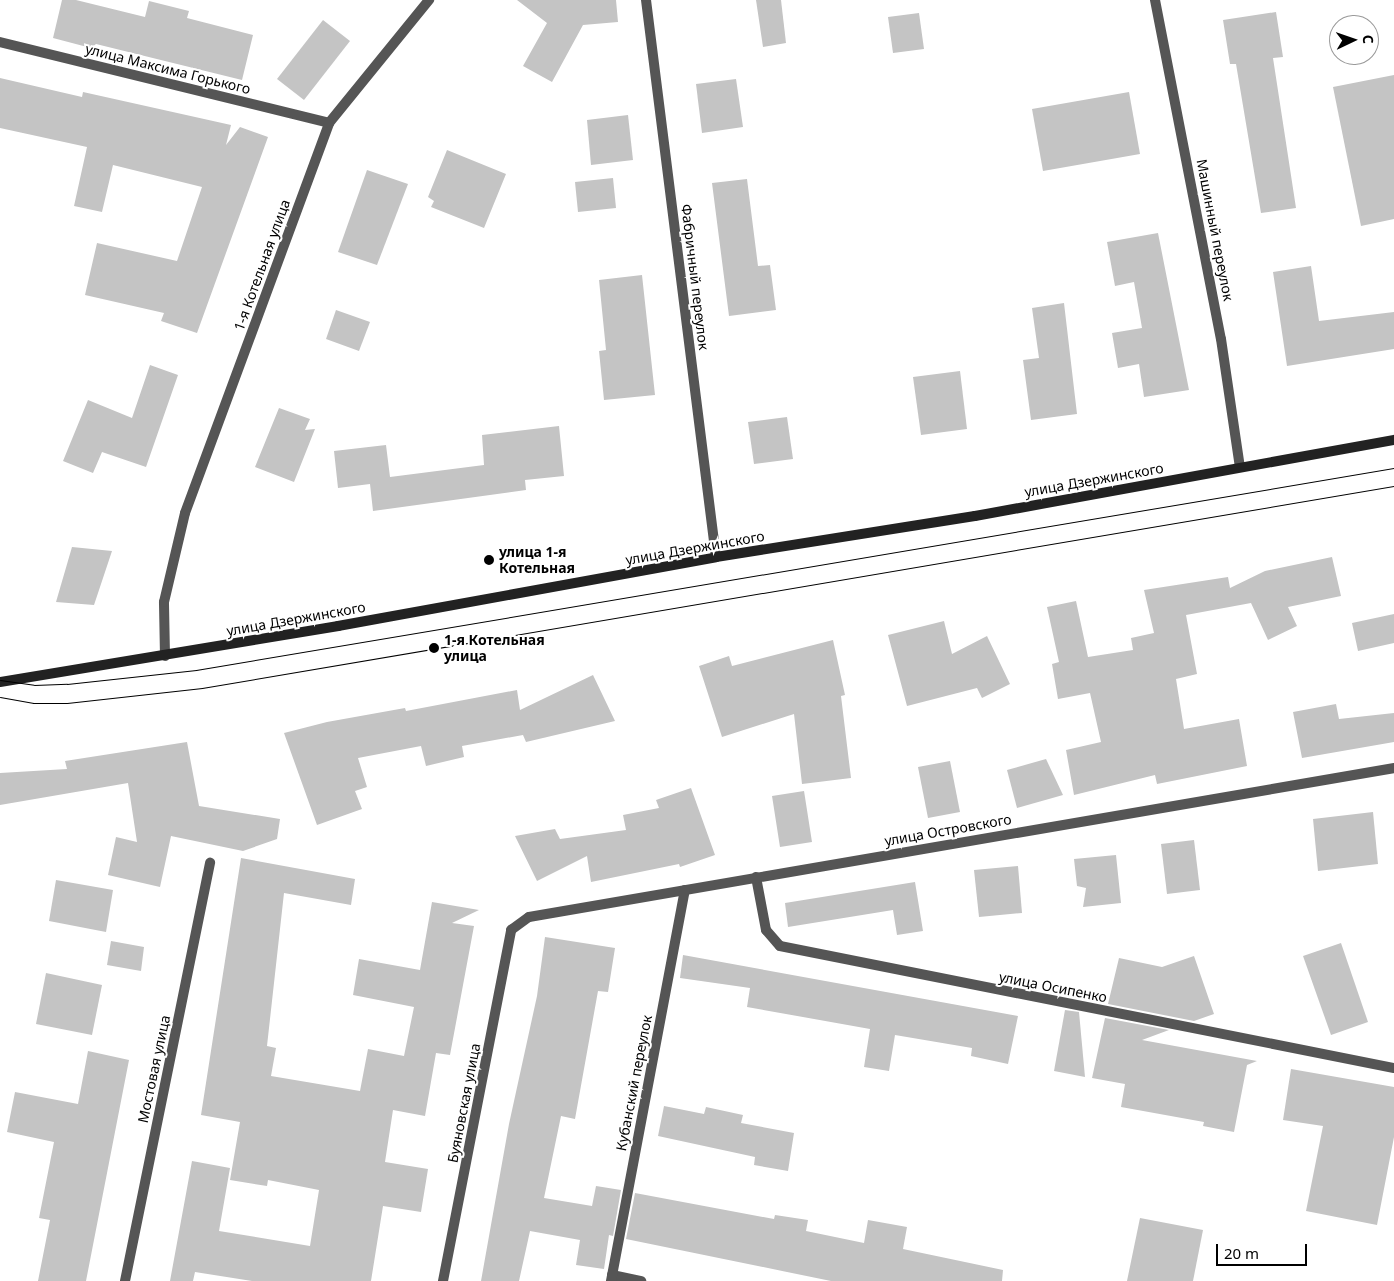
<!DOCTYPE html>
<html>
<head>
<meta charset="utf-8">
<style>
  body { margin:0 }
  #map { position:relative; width:1394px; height:1281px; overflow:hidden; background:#fff; font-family:"Noto Sans",sans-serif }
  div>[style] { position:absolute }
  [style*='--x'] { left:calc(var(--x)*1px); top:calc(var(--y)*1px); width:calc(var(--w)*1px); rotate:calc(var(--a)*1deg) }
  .building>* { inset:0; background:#c4c4c4 }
  .minor>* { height:10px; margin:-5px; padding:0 5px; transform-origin:5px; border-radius:5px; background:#555 }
  .tertiary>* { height:10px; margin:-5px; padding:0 5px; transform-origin:5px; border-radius:5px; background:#555 }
  .secondary>* { height:10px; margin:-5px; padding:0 5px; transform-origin:5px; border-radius:5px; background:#222 }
  .tram>* { height:1px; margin:-0.5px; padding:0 0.5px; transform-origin:0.5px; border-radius:0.5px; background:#000 }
  .dots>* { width:14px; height:14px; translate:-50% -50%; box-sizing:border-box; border:2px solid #fff; border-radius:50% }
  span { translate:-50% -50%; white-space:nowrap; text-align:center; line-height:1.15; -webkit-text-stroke:4px #fff; paint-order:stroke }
  .street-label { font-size:14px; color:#000 }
  .poi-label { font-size:14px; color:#000; font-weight:700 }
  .left { translate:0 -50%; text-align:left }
  .north { position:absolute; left:1329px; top:15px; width:50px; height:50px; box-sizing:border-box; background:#fff; border:1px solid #999; border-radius:50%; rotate:87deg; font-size:14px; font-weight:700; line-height:20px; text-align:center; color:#000 }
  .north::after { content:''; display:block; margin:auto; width:18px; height:22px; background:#000; clip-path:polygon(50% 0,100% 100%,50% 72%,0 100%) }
  .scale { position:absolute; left:1216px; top:1244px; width:91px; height:22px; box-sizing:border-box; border:2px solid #000; border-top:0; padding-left:6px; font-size:15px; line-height:18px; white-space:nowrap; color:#000; -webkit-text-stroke:4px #fff; paint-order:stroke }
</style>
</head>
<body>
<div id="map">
  <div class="building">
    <div style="clip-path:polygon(62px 0,76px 0,145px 17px,149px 1px,189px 11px,187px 18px,253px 35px,242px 80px,96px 44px,91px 48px,53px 38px)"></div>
    <div style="clip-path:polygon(517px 0,616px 0,618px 22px,583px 25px,552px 82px,523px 66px,547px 23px)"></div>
    <div style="clip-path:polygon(756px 0,781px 0,786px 43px,763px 47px)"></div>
    <div style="clip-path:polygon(1276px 12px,1283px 57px,1273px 58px,1296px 208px,1261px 213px,1236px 64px,1230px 64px,1223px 20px)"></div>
    <div style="clip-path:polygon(919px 13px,924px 49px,893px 53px,888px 17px)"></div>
    <div style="clip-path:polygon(323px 20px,350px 41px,304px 100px,277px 79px)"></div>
    <div style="clip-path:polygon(1394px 75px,1394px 219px,1361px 226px,1333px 87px)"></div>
    <div style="clip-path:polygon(0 78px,82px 97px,83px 92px,231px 125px,226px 145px,240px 127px,268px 137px,197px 333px,161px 321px,164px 313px,85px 295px,97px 243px,177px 261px,202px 187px,113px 165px,102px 212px,74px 206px,87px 147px,0 128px)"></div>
    <div style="clip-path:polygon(736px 79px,743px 127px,702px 133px,696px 84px)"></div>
    <div style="clip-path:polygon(1129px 92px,1140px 154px,1043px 171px,1032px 109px)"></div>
    <div style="clip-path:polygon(628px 115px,633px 160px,591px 165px,587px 120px)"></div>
    <div style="clip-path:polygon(447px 150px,506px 174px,484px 228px,431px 207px,434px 201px,428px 197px)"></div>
    <div style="clip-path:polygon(367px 170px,408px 184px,377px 265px,338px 252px)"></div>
    <div style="clip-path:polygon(613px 178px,616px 208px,578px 212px,575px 182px)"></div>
    <div style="clip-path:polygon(747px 179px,758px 266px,770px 265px,776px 310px,729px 316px,712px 183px)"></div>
    <div style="clip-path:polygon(1158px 233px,1189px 390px,1144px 397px,1139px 364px,1118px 368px,1112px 333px,1142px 328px,1134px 282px,1115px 286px,1107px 242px)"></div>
    <div style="clip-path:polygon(1311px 266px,1319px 321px,1394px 312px,1394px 349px,1287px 366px,1273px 272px)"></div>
    <div style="clip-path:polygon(642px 275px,655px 395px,604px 400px,599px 351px,606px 350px,599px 280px)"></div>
    <div style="clip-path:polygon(1064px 303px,1077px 414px,1031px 420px,1023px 360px,1039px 358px,1032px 308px)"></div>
    <div style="clip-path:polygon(336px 310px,370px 322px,359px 351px,326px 339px)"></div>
    <div style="clip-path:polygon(150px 365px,178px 375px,146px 467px,102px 452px,93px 473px,63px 461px,88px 400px,132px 418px)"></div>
    <div style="clip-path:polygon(960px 371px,967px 429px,921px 435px,913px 377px)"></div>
    <div style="clip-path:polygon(279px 408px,310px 419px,305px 430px,315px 429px,294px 482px,255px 467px)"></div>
    <div style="clip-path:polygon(787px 417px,793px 459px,754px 464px,748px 422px)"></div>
    <div style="clip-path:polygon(559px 426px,564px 476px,525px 480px,526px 490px,373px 511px,370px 484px,338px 488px,334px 451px,386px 445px,390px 477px,484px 465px,482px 435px)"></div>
    <div style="clip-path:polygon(72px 547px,112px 551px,94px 605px,56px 602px)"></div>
    <div style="clip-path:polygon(1332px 557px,1341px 596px,1288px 607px,1297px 626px,1268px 640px,1251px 603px,1186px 615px,1197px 674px,1176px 679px,1184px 729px,1239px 719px,1247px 766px,1157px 784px,1155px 775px,1074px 795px,1066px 750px,1101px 742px,1090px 693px,1058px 699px,1052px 664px,1059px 662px,1047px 607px,1076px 601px,1088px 657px,1133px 650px,1131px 638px,1154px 633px,1144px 590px,1228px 577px,1230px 588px,1265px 571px)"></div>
    <div style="clip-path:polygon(1394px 614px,1394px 643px,1358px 651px,1352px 623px)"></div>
    <div style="clip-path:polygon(944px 621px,952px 654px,987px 636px,1010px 684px,982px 698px,977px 688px,907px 706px,888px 635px)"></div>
    <div style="clip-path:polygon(833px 640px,845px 695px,841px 696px,851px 778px,802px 784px,794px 714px,722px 737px,699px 666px,729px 656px,732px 666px)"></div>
    <div style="clip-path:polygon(593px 675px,615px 721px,526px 742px,523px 735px,462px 746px,464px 757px,426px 766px,421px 746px,358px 758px,367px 787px,355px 791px,362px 809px,317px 825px,284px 733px,327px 722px,405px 708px,406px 711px,517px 690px,520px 710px)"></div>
    <div style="clip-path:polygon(1336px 704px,1339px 719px,1394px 713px,1394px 742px,1302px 758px,1293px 712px)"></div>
    <div style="clip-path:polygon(187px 742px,199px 806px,280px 819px,277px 839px,243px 851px,171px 836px,160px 887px,108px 875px,116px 837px,137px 842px,128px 783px,0 805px,0 773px,67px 769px,65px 761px)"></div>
    <div style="clip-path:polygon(1046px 759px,1063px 795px,1017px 808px,1007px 770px)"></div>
    <div style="clip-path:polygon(950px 761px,960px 812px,928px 818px,918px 767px)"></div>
    <div style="clip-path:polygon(691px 788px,715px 855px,680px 867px,679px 864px,591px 882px,587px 856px,537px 881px,515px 836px,555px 829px,560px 839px,626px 830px,623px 815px,659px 808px,656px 800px)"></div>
    <div style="clip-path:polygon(804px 791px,812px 842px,780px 847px,772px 796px)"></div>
    <div style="clip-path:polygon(1373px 812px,1378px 864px,1318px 871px,1313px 819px)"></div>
    <div style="clip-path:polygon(1194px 840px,1200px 890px,1167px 894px,1161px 844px)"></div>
    <div style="clip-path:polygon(1116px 855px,1121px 903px,1083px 907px,1086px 888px,1077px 886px,1074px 859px)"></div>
    <div style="clip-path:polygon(241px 858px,355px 879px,351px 905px,284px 893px,267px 1046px,276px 1048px,271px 1076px,360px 1091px,368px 1049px,404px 1056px,414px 1007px,353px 995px,359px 959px,420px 970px,432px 902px,479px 910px,452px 923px,474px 926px,450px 1055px,436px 1053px,425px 1116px,393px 1110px,385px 1162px,428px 1169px,421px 1212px,383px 1206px,371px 1281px,252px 1281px,195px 1272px,193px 1281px,170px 1281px,192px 1161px,230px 1168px,219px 1231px,310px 1246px,319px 1190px,268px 1180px,267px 1186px,230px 1180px,240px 1122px,201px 1115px)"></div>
    <div style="clip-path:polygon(1018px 866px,1022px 913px,979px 917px,974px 870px)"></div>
    <div style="clip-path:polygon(56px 880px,113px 890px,106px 932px,49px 921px)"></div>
    <div style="clip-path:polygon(915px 882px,923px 931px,897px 935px,893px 910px,788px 927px,785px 903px)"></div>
    <div style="clip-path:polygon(545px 937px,615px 948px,608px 992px,598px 991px,575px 1119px,561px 1116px,544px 1198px,592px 1206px,596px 1186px,621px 1190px,613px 1236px,609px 1235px,604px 1269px,576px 1265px,580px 1240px,530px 1231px,519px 1281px,481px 1281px,509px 1124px,537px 996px)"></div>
    <div style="clip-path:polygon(111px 941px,144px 947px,141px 971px,107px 965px)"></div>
    <div style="clip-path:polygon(1341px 943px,1368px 1022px,1331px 1035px,1303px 956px)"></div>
    <div style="clip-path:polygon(683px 955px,1018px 1016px,1008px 1064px,971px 1056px,972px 1048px,895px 1035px,889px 1071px,864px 1067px,870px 1029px,747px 1007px,750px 988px,680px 978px)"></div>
    <div style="clip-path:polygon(1194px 956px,1214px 1014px,1194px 1021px,1108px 1004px,1119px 958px,1162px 967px)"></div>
    <div style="clip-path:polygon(46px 973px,102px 985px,92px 1035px,36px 1024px)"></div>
    <div style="clip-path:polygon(1069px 987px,1076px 987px,1077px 998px,1067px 996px)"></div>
    <div style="clip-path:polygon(1065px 1010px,1079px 1012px,1085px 1077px,1054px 1071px)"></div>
    <div style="clip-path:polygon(1105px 1018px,1169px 1030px,1142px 1040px,1257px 1061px,1247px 1065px,1234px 1132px,1203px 1126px,1204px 1122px,1121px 1107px,1125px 1084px,1092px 1078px)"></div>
    <div style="clip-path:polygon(88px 1051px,129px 1060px,86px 1281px,38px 1281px,50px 1220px,39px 1218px,54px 1142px,7px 1132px,15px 1092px,78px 1104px)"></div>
    <div style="clip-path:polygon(1291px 1069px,1394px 1087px,1394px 1137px,1377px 1225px,1306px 1211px,1323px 1126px,1283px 1120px)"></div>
    <div style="clip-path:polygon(664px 1106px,704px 1114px,706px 1107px,743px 1115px,741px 1123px,794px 1133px,788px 1171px,754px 1165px,755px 1157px,658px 1136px)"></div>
    <div style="clip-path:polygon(635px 1193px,774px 1219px,775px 1215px,808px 1220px,806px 1231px,864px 1243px,868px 1220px,907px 1227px,903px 1249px,1003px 1270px,1002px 1281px,831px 1281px,626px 1239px)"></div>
    <div style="clip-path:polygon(1140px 1218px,1203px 1230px,1193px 1281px,1127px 1281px)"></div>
  </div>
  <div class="minor">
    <div style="--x:646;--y:0;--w:561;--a:82.84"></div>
    <div style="--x:1155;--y:0;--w:345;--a:79"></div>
    <div style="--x:1221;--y:339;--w:129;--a:81.6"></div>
    <div style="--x:0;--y:42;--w:339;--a:13.8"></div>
    <div style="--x:756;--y:877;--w:54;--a:79.3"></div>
    <div style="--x:766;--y:930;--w:21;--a:49"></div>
    <div style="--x:780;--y:946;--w:626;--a:11.24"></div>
    <div style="--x:612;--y:1275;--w:30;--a:12"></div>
    <div style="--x:125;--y:1281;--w:427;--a:-78.5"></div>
    <div style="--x:443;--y:1281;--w:358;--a:-79"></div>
    <div style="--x:511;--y:930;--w:22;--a:-36"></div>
    <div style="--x:529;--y:917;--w:878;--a:-9.77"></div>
    <div style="--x:611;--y:1281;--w:398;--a:-79.3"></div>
  </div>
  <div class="tertiary">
    <div style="--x:165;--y:656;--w:54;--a:-91.1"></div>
    <div style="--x:164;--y:602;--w:91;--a:-76.7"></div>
    <div style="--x:185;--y:513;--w:416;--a:-69.7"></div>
    <div style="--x:329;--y:123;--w:159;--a:-50.9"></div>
  </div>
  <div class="secondary">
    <div style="--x:0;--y:682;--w:343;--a:-9.4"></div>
    <div style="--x:338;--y:626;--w:384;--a:-10.3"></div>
    <div style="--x:716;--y:557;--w:262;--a:-9"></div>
    <div style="--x:975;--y:516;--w:426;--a:-10.3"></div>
  </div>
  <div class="tram">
    <div style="--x:0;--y:680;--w:34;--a:8"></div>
    <div style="--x:34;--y:685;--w:33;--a:-2"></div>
    <div style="--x:67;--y:684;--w:130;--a:-6.2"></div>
    <div style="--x:196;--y:670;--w:1215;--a:-9.57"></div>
    <div style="--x:0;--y:697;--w:34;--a:10"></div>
    <div style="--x:33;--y:703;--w:34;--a:0"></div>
    <div style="--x:67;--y:703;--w:136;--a:-6.3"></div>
    <div style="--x:202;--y:688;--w:1209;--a:-9.62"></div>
  </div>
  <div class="dots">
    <div style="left:489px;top:560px;background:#000"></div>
    <div style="left:434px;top:648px;background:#000"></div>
  </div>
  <div class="street-label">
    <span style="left:168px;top:69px;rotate:14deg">улица Максима Горького</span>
    <span style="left:1215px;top:230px;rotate:79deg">Машинный переулок</span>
    <span style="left:262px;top:265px;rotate:-70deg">1-я Котельная улица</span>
    <span style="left:695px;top:277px;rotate:83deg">Фабричный переулок</span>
    <span style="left:1094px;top:480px;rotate:-10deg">улица Дзержинского</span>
    <span style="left:695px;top:548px;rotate:-10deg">улица Дзержинского</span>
    <span style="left:296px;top:619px;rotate:-10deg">улица Дзержинского</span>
    <span style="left:948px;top:830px;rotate:-10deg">улица Островского</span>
    <span style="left:1053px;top:987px;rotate:11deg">улица Осипенко</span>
    <span style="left:154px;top:1069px;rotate:-78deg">Мостовая улица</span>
    <span style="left:634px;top:1083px;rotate:-79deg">Кубанский переулок</span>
    <span style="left:464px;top:1103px;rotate:-79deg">Буяновская улица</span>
  </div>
  <div class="poi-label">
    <span class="left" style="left:499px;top:560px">улица 1-я<br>Котельная</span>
    <span class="left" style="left:444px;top:648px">1-я Котельная<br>улица</span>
  </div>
  <div class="north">С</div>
  <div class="scale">20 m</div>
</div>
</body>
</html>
